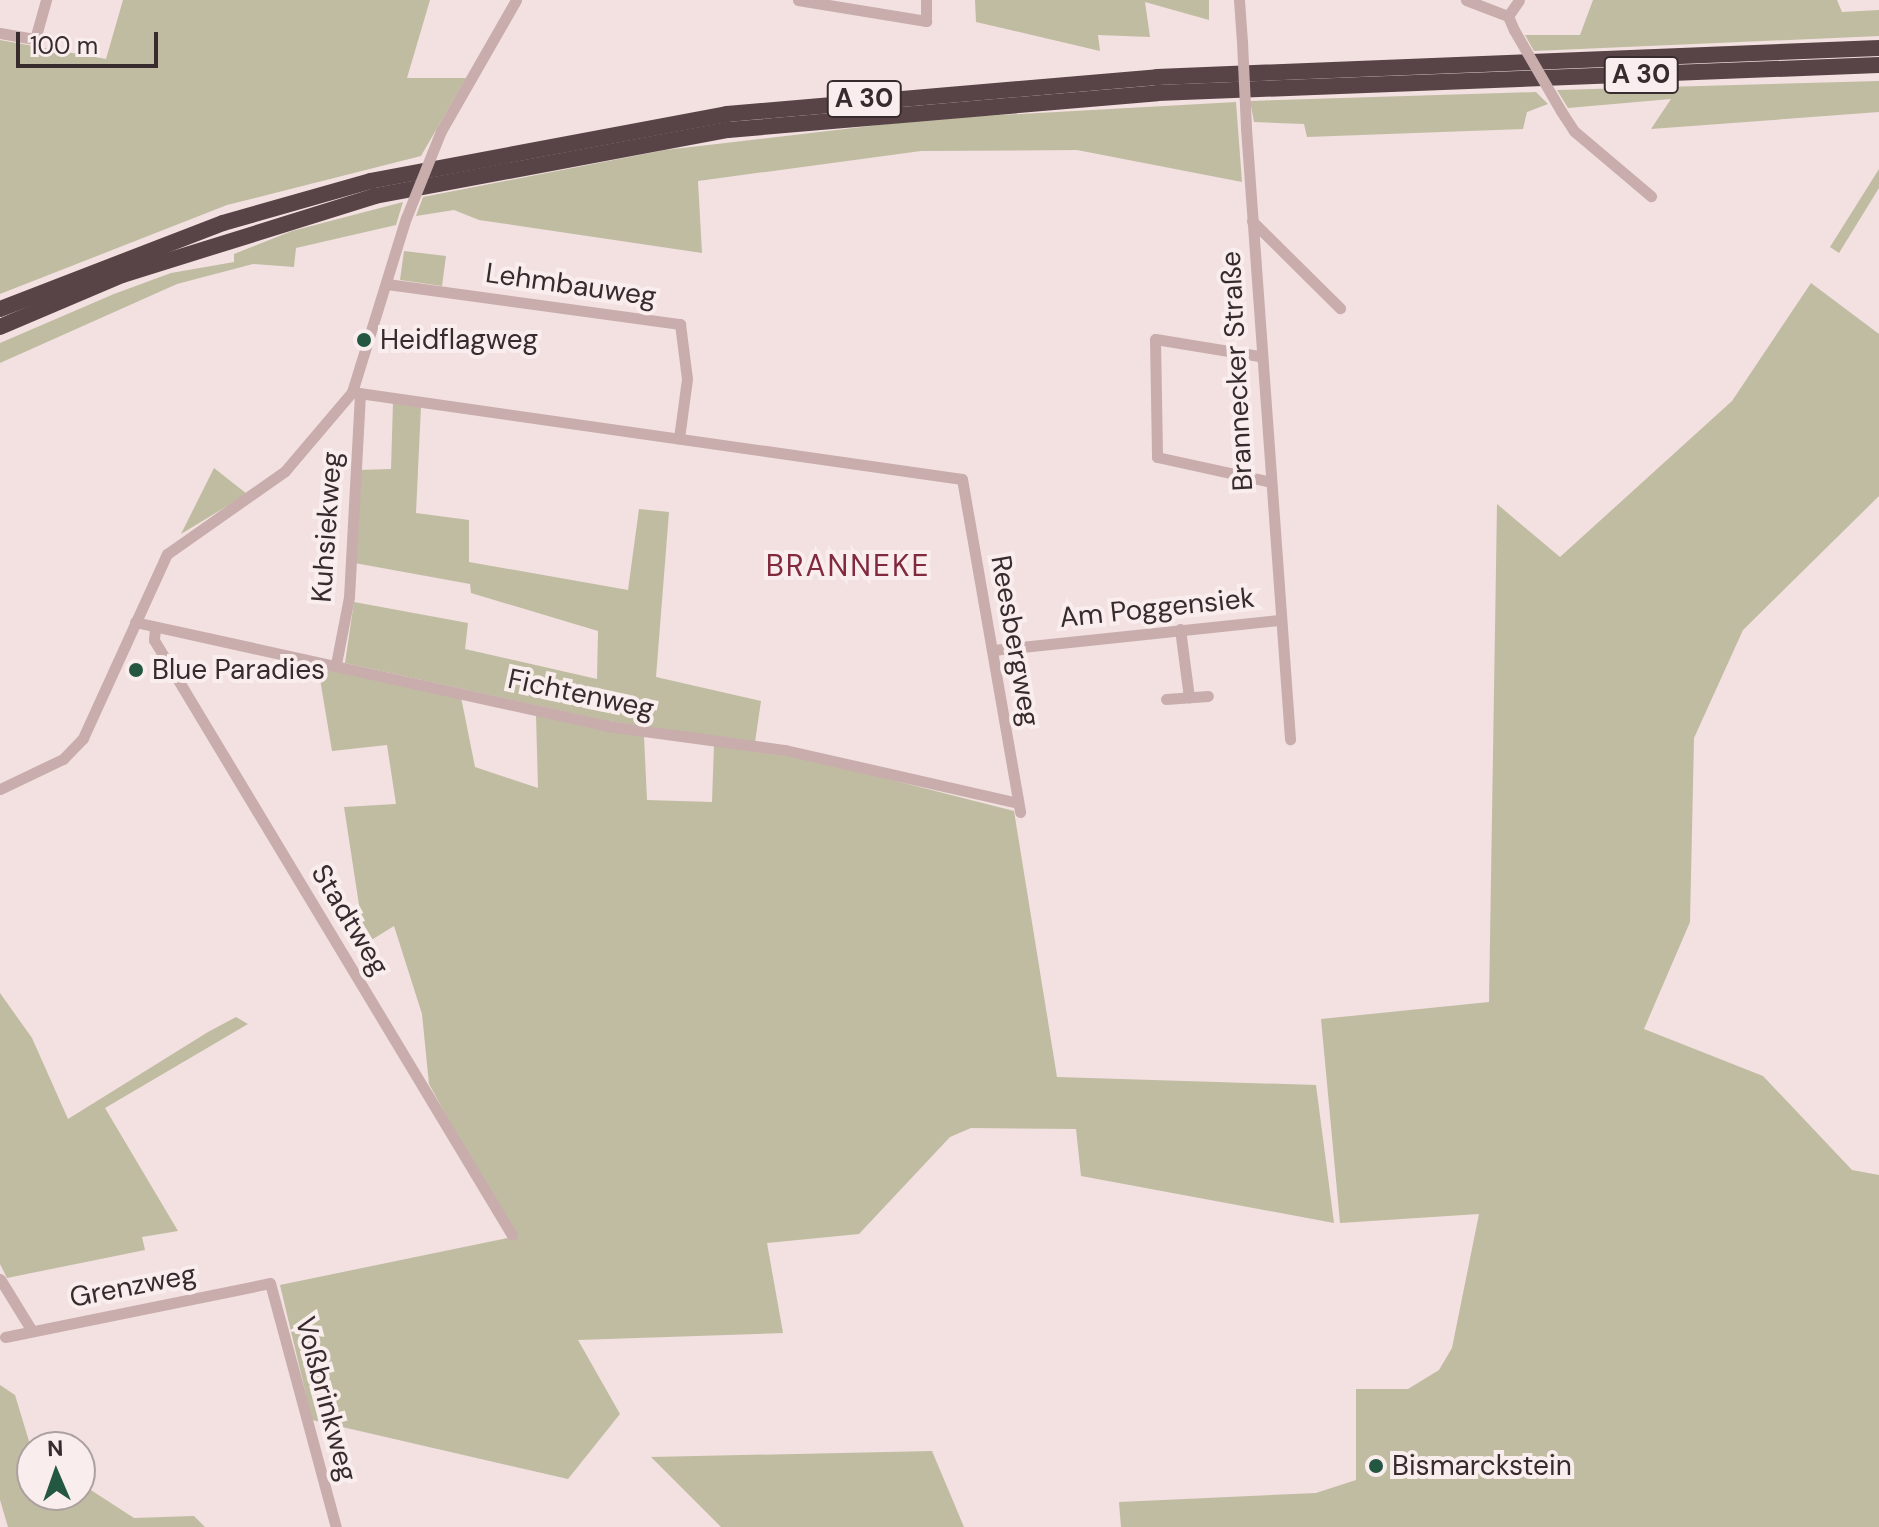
<!DOCTYPE html>
<html>
<head>
<meta charset="utf-8">
<style>
  body { margin:0 }
  #map { position:relative; width:1879px; height:1527px; overflow:hidden; background:#f2e1e0; font-family:"DM Sans",sans-serif }
  div>[style] { position:absolute }
  [style*='--x'] { left:calc(var(--x)*1px); top:calc(var(--y)*1px); width:calc(var(--w)*1px); rotate:calc(var(--a)*1deg) }
  .green>* { inset:0; background:#c0bca1 }
  .minor>* { height:11px; margin:-5.5px; padding:0 5.5px; transform-origin:5.5px; border-radius:5.5px; background:#c9adad }
  .highway>* { height:16px; margin:-8px; padding:0 8px; transform-origin:8px; border-radius:8px; background:#584346 }
  .minor-bridge>* { height:11px; margin:-5.5px; padding:0 5.5px; transform-origin:5.5px; border-radius:5.5px; background:#c9adad }
  .dots>* { width:22px; height:22px; translate:-50% -50%; box-sizing:border-box; border:4px solid #f9eeed; border-radius:50% }
  span { translate:-50% -50%; white-space:nowrap; text-align:center; line-height:1.15; -webkit-text-stroke:8px #f9eeed; paint-order:stroke }
  .shield-label span { padding:2px 6px; background:#f9eeed; border:2px solid; border-radius:6px; -webkit-text-stroke-width:0 }
  .shield-label { font-size:26px; color:#382b2d; font-weight:700 }
  .street-label { font-size:28px; color:#382b2d }
  .poi-label { font-size:28px; color:#382b2d }
  .left { translate:0 -50%; text-align:left }
  .neighbourhood-label { font-size:30px; color:#812a3e; letter-spacing:2px }
  .north { position:absolute; left:16px; top:1431px; width:80px; height:80px; box-sizing:border-box; background:#f9eeed; border:2px solid #aca0a0; border-radius:50%; rotate:358deg; font-size:22px; font-weight:700; line-height:32px; text-align:center; color:#382b2d }
  .north::after { content:''; display:block; margin:auto; width:28px; height:36px; background:#235742; clip-path:polygon(50% 0,100% 100%,50% 72%,0 100%) }
  .scale { position:absolute; left:16px; top:32px; width:142px; height:36px; box-sizing:border-box; border:4px solid #382b2d; border-top:0; padding-left:10px; font-size:24px; line-height:28px; white-space:nowrap; color:#382b2d; -webkit-text-stroke:6px #f9eeed; paint-order:stroke }
</style>
</head>
<body>
<div id="map">
  <div class="green">
    <div style="clip-path:polygon(123px 0,430px 0,407px 78px,466px 78px,421px 156px,227px 205px,0 294px,0 40px,106px 59px)"></div>
    <div style="clip-path:polygon(975px 0,1209px 0,1209px 20px,1145px 2px,1150px 37px,1098px 35px,1100px 51px,976px 22px)"></div>
    <div style="clip-path:polygon(1593px 0,1837px 0,1842px 12px,1879px 10px,1879px 36px,1534px 51px,1525px 35px,1580px 35px)"></div>
    <div style="clip-path:polygon(1879px 81px,1879px 112px,1651px 129px,1671px 99px,1568px 108px,1557px 90px)"></div>
    <div style="clip-path:polygon(1536px 92px,1548px 104px,1527px 112px,1523px 129px,1307px 137px,1304px 124px,1254px 122px,1250px 101px)"></div>
    <div style="clip-path:polygon(1236px 102px,1242px 182px,1077px 150px,921px 151px,698px 181px,702px 253px,479px 220px,454px 210px,416px 216px,423px 197px,665px 150px,930px 119px)"></div>
    <div style="clip-path:polygon(1879px 169px,1879px 188px,1839px 253px,1830px 247px)"></div>
    <div style="clip-path:polygon(403px 202px,396px 225px,296px 248px,294px 267px,253px 264px,177px 284px,0 363px,0 343px,114px 294px,171px 273px,234px 262px,234px 254px,292px 231px)"></div>
    <div style="clip-path:polygon(404px 251px,446px 256px,442px 286px,400px 280px)"></div>
    <div style="clip-path:polygon(1811px 283px,1879px 334px,1879px 496px,1743px 630px,1694px 738px,1690px 922px,1644px 1029px,1763px 1076px,1852px 1170px,1879px 1175px,1879px 1527px,1121px 1527px,1119px 1502px,1316px 1493px,1356px 1480px,1356px 1389px,1408px 1389px,1439px 1370px,1452px 1348px,1479px 1214px,1340px 1223px,1321px 1019px,1489px 1002px,1497px 504px,1560px 557px,1732px 401px)"></div>
    <div style="clip-path:polygon(393px 402px,421px 406px,416px 513px,469px 520px,469px 562px,628px 590px,639px 509px,669px 512px,656px 677px,761px 701px,755px 742px,607px 721px,345px 663px,354px 602px,468px 623px,465px 649px,597px 679px,598px 631px,471px 593px,470px 584px,349px 562px,358px 470px,391px 469px)"></div>
    <div style="clip-path:polygon(214px 468px,247px 494px,181px 534px)"></div>
    <div style="clip-path:polygon(318px 667px,461px 697px,475px 767px,538px 788px,536px 715px,644px 736px,647px 800px,712px 802px,714px 744px,786px 753px,1014px 811px,1057px 1077px,1316px 1085px,1334px 1223px,1081px 1176px,1076px 1129px,971px 1128px,950px 1137px,859px 1234px,767px 1243px,783px 1333px,578px 1340px,620px 1414px,568px 1479px,312px 1420px,280px 1285px,512px 1237px,429px 1084px,422px 1014px,394px 926px,365px 944px,344px 807px,396px 804px,387px 745px,332px 751px)"></div>
    <div style="clip-path:polygon(0 993px,32px 1038px,68px 1119px,208px 1032px,236px 1017px,248px 1024px,105px 1108px,178px 1231px,142px 1237px,145px 1250px,7px 1278px,0 1264px)"></div>
    <div style="clip-path:polygon(0 1385px,15px 1395px,32px 1451px,32px 1495px,80px 1495px,80px 1483px,134px 1518px,194px 1516px,205px 1527px,8px 1527px,0 1500px)"></div>
    <div style="clip-path:polygon(932px 1451px,964px 1527px,721px 1527px,651px 1457px)"></div>
  </div>
  <div class="minor">
    <div style="--x:798;--y:0;--w:130;--a:9.3"></div>
    <div style="--x:926;--y:21;--w:21;--a:-90"></div>
    <div style="--x:1239;--y:0;--w:42;--a:85.9"></div>
    <div style="--x:1466;--y:0;--w:45;--a:20.9"></div>
    <div style="--x:1508;--y:16;--w:15;--a:67"></div>
    <div style="--x:1508;--y:16;--w:19;--a:-55"></div>
    <div style="--x:0;--y:33;--w:36;--a:10"></div>
    <div style="--x:35;--y:39;--w:41;--a:-74.2"></div>
    <div style="--x:1561;--y:111;--w:24;--a:57"></div>
    <div style="--x:1574;--y:131;--w:101;--a:40.2"></div>
    <div style="--x:1246;--y:128;--w:613;--a:85.88"></div>
    <div style="--x:441;--y:131;--w:151;--a:-60.2"></div>
    <div style="--x:1252;--y:221;--w:124;--a:44.7"></div>
    <div style="--x:387;--y:284;--w:296;--a:7.8"></div>
    <div style="--x:680;--y:324;--w:55;--a:82.7"></div>
    <div style="--x:687;--y:379;--w:60;--a:97.7"></div>
    <div style="--x:1259;--y:356;--w:105;--a:-170.7"></div>
    <div style="--x:1155;--y:339;--w:118;--a:89"></div>
    <div style="--x:1157;--y:457;--w:113;--a:12.3"></div>
    <div style="--x:352;--y:392;--w:616;--a:8.12"></div>
    <div style="--x:962;--y:479;--w:338;--a:80.1"></div>
    <div style="--x:135;--y:622;--w:483;--a:12.4"></div>
    <div style="--x:607;--y:726;--w:180;--a:7.7"></div>
    <div style="--x:785;--y:750;--w:239;--a:12.8"></div>
    <div style="--x:155;--y:628;--w:12;--a:95"></div>
    <div style="--x:154;--y:640;--w:694;--a:58.97"></div>
    <div style="--x:1180;--y:629;--w:69;--a:82.5"></div>
    <div style="--x:993;--y:650;--w:287;--a:-6"></div>
    <div style="--x:336;--y:664;--w:68;--a:-79"></div>
    <div style="--x:349;--y:597;--w:204;--a:-86.9"></div>
    <div style="--x:1166;--y:699;--w:42;--a:-4.1"></div>
    <div style="--x:0;--y:789;--w:70;--a:-25.5"></div>
    <div style="--x:63;--y:759;--w:29;--a:-46"></div>
    <div style="--x:83;--y:738;--w:202;--a:-65.5"></div>
    <div style="--x:167;--y:554;--w:144;--a:-35.1"></div>
    <div style="--x:285;--y:471;--w:104;--a:-49.7"></div>
    <div style="--x:352;--y:392;--w:182;--a:-72.8"></div>
    <div style="--x:0;--y:1279;--w:61;--a:58.4"></div>
    <div style="--x:5;--y:1337;--w:270;--a:-11.5"></div>
    <div style="--x:270;--y:1283;--w:253;--a:74.9"></div>
  </div>
  <div class="highway">
    <div style="--x:0;--y:309;--w:239;--a:-21.1"></div>
    <div style="--x:223;--y:223;--w:153;--a:-15.9"></div>
    <div style="--x:370;--y:181;--w:363;--a:-10.6"></div>
    <div style="--x:727;--y:114;--w:432;--a:-4.9"></div>
    <div style="--x:1157;--y:77;--w:723;--a:-2.3"></div>
    <div style="--x:0;--y:327;--w:133;--a:-23.1"></div>
    <div style="--x:122;--y:275;--w:265;--a:-17.3"></div>
    <div style="--x:375;--y:196;--w:359;--a:-10.6"></div>
    <div style="--x:728;--y:130;--w:431;--a:-4.9"></div>
    <div style="--x:1157;--y:93;--w:723;--a:-2.22"></div>
  </div>
  <div class="minor-bridge">
    <div style="--x:1514;--y:30;--w:94;--a:59.9"></div>
    <div style="--x:1242;--y:42;--w:86;--a:87.3"></div>
    <div style="--x:406;--y:218;--w:94;--a:-68.1"></div>
  </div>
  <div class="dots">
    <div style="left:364px;top:340px;background:#235742"></div>
    <div style="left:136px;top:670px;background:#235742"></div>
    <div style="left:1376px;top:1466px;background:#235742"></div>
  </div>
  <div class="shield-label">
    <span style="left:1641px;top:75px">A 30</span>
    <span style="left:864px;top:99px">A 30</span>
  </div>
  <div class="street-label">
    <span style="left:571px;top:285px;rotate:8deg">Lehmbauweg</span>
    <span style="left:1237px;top:371px;rotate:-93deg">Brannecker Straße</span>
    <span style="left:327px;top:527px;rotate:-86deg">Kuhsiekweg</span>
    <span style="left:1157px;top:608px;rotate:-6deg">Am Poggensiek</span>
    <span style="left:1015px;top:641px;rotate:80deg">Reesbergweg</span>
    <span style="left:581px;top:694px;rotate:12deg">Fichtenweg</span>
    <span style="left:350px;top:920px;rotate:59deg">Stadtweg</span>
    <span style="left:133px;top:1286px;rotate:-11deg">Grenzweg</span>
    <span style="left:326px;top:1399px;rotate:75deg">Voßbrinkweg</span>
  </div>
  <div class="poi-label">
    <span class="left" style="left:380px;top:340px">Heidflagweg</span>
    <span class="left" style="left:152px;top:670px">Blue Paradies</span>
    <span class="left" style="left:1392px;top:1466px">Bismarckstein</span>
  </div>
  <div class="neighbourhood-label">
    <span style="left:848px;top:566px">BRANNEKE</span>
  </div>
  <div class="north">N</div>
  <div class="scale">100 m</div>
</div>
</body>
</html>
